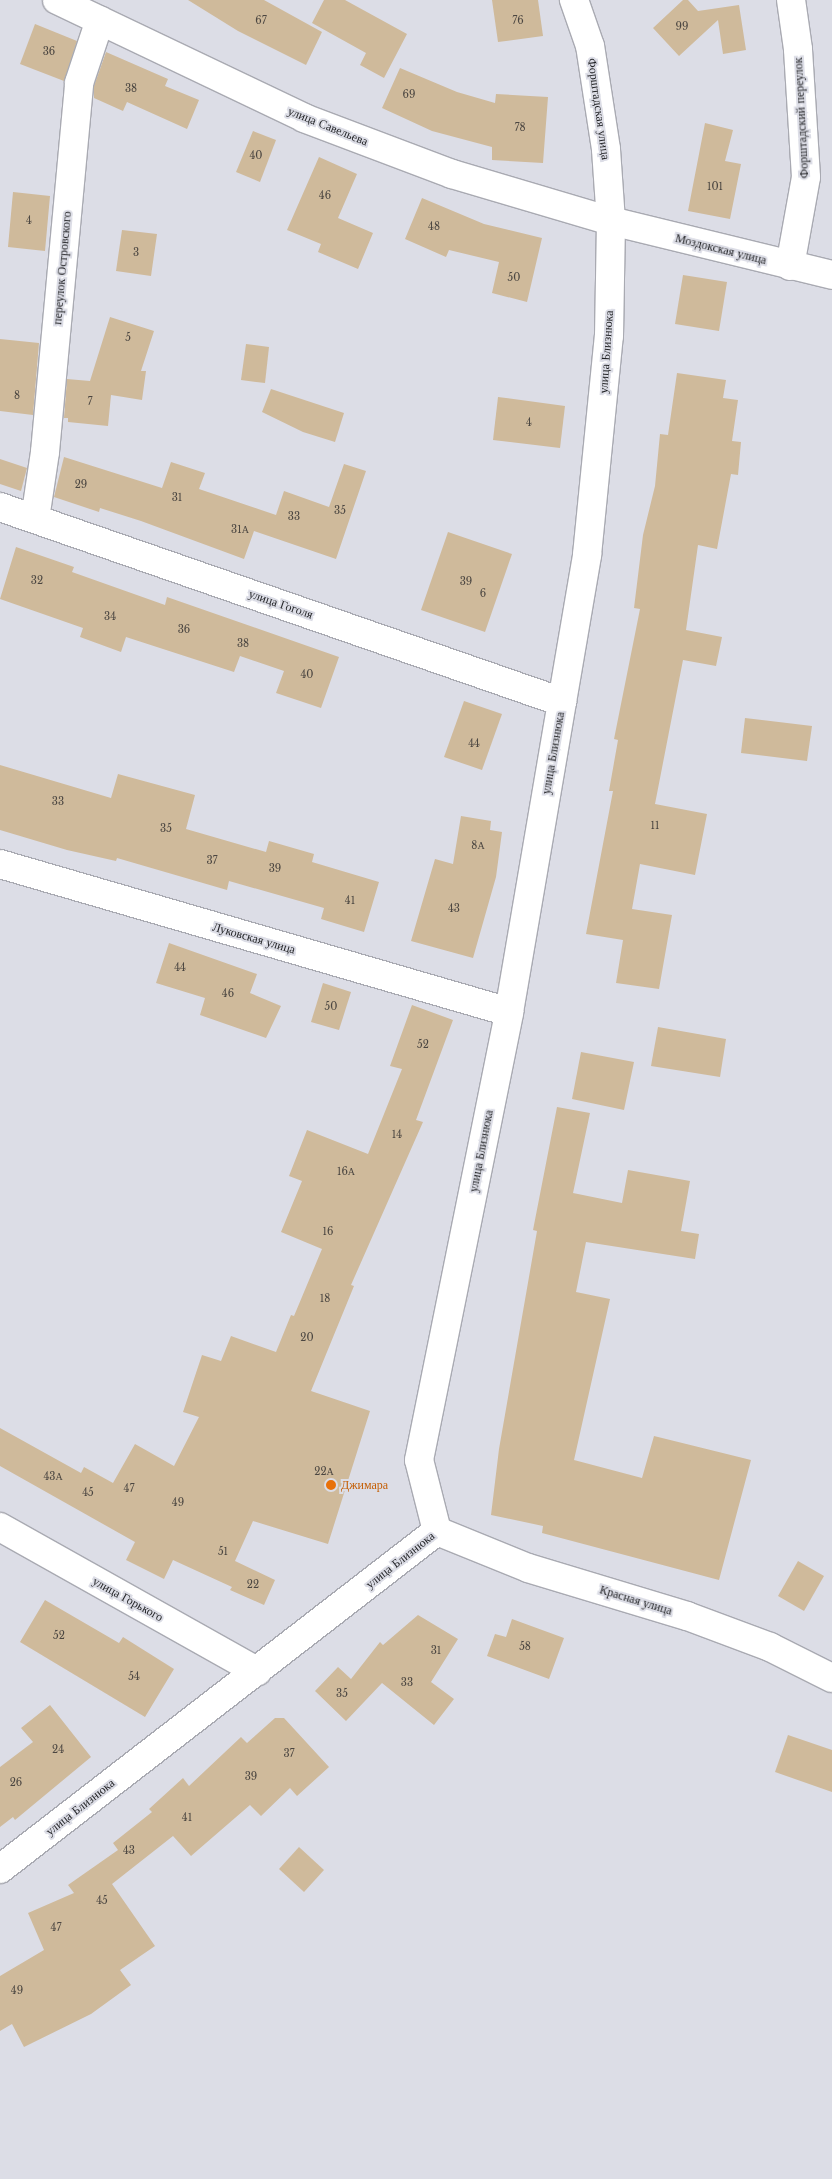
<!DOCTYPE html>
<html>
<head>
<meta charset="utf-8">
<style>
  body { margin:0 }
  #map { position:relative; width:832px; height:2179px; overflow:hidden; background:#dcdde6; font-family:"Libre Baskerville",serif }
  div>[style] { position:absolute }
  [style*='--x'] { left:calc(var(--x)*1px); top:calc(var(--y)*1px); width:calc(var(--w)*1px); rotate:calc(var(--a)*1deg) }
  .building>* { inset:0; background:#cfba9b }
  .roads { filter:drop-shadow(1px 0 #a9aab2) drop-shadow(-1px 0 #a9aab2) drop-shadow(0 1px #a9aab2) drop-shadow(0 -1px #a9aab2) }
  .minor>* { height:28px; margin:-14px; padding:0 14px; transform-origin:14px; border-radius:14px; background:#fff }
  .tertiary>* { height:28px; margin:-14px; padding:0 14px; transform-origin:14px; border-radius:14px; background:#fff }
  .dots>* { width:14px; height:14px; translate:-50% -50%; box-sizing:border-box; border:2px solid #dcdde6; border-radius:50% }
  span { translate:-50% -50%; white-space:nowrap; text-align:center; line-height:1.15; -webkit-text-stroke:4px #dcdde6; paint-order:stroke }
  .number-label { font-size:10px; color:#4b4641 }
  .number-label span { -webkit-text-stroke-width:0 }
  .street-label { font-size:12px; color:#1f2023 }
  .food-label { font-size:12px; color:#c56008 }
  .left { translate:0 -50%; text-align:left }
</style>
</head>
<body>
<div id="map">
  <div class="building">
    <div style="clip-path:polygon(188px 0,264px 0,322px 32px,306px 65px,238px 31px)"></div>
    <div style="clip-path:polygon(324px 0,345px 0,407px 34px,384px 78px,360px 65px,366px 53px,312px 23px)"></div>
    <div style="clip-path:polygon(492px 0,538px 0,543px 36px,498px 42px)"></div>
    <div style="clip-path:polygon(683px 0,688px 0,698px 11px,739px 5px,746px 50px,723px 54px,718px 20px,679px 56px,653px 28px)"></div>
    <div style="clip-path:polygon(35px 24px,77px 41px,64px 81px,20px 64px)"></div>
    <div style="clip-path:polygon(106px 52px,168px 79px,165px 86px,199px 100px,187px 129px,127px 102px,123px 111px,94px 98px,94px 86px)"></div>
    <div style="clip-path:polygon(400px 68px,457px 92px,495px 103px,496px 94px,548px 97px,543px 163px,492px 160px,492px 147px,432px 131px,382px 108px)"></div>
    <div style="clip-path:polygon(705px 123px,733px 130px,725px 161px,741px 164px,730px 219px,688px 211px)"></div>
    <div style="clip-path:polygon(253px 131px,276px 140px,260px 182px,236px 172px)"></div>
    <div style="clip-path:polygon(319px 157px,357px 174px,338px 218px,373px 233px,358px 269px,318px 252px,321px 244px,287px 230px)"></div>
    <div style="clip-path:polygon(13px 192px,50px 196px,45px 251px,8px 247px)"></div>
    <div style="clip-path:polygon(422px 198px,484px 224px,542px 238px,527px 302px,492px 293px,499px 262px,449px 250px,446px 257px,405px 239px)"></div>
    <div style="clip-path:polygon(122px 230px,157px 234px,151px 276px,116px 271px)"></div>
    <div style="clip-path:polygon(683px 275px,727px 282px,719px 331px,675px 324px)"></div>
    <div style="clip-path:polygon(110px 317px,154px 331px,141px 371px,146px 371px,142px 400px,111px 395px,108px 426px,68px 422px,68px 418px,64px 418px,67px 379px,90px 381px)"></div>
    <div style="clip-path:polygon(0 339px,39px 343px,33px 415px,0 411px)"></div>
    <div style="clip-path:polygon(246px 344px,269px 347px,265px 383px,241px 380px)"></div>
    <div style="clip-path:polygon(677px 373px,726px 380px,723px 398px,738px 400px,732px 441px,741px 442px,738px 475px,731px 474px,717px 549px,698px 545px,686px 630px,722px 637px,716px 666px,683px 660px,655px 804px,707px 814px,695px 875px,640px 864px,632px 909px,672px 915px,659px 989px,616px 983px,623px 940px,586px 934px,613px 791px,609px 791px,618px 740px,614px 739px,640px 609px,634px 608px,643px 535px,655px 486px,660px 434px,668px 435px)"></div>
    <div style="clip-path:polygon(271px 389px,344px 413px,335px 442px,303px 432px,262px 412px)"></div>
    <div style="clip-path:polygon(498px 397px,565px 406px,560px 448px,493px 440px)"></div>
    <div style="clip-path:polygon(64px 457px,162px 488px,171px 462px,205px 473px,199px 489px,276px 515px,284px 491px,329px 507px,344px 464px,366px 471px,336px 559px,254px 531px,244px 559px,141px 521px,100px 508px,99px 512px,54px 497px)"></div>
    <div style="clip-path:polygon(0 459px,27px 468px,21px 491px,0 484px)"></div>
    <div style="clip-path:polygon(448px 532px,512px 554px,485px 632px,421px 610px)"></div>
    <div style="clip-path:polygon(16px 547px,74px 567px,72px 572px,165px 605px,167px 597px,339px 657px,321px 708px,276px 693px,284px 671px,240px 656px,234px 672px,126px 637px,121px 652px,80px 637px,83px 628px,0 599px)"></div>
    <div style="clip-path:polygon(464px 701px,502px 714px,482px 770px,444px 757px)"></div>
    <div style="clip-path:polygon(745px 718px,812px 726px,807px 761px,741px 753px)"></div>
    <div style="clip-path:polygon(0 765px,111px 798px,118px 774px,195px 795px,186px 829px,266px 852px,269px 841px,314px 854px,312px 862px,379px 882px,364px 932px,321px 919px,324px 908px,229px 881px,227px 890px,117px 858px,116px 861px,67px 850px,0 830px)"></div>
    <div style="clip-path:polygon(461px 816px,491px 821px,490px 830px,502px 832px,496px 877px,473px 958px,411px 941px,435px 859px,453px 864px)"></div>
    <div style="clip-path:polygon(169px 943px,257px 974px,250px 993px,281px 1006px,266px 1038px,200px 1015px,205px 998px,156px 983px)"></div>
    <div style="clip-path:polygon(323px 983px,351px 992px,339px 1030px,311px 1022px)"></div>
    <div style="clip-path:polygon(412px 1005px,453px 1020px,416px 1120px,423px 1122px,351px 1285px,354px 1286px,311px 1391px,370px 1411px,328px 1544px,253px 1521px,235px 1561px,275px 1580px,264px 1605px,230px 1590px,232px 1587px,173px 1560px,164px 1579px,126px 1560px,135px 1542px,0 1466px,0 1428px,81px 1473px,84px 1467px,113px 1483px,135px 1444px,174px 1466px,199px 1417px,183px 1412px,202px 1355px,221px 1361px,231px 1336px,276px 1352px,291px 1315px,294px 1316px,322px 1249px,281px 1232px,302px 1181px,289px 1176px,307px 1130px,368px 1154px,402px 1069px,390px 1066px)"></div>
    <div style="clip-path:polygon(658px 1027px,726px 1039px,720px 1077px,651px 1066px)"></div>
    <div style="clip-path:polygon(581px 1052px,634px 1062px,624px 1110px,572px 1099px)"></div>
    <div style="clip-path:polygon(557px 1107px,590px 1113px,573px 1193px,622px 1203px,628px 1170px,690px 1181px,681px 1231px,699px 1234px,695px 1259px,586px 1242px,576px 1292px,610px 1299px,574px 1460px,642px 1478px,654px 1436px,751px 1460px,719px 1580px,542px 1533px,543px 1526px,491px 1515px,499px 1449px,537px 1231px,533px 1230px)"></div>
    <div style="clip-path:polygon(798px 1561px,824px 1576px,804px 1611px,778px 1596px)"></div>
    <div style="clip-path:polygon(45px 1600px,119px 1643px,123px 1637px,174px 1669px,145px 1717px,20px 1642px)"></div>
    <div style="clip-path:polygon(418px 1615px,458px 1639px,431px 1682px,454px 1699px,434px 1725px,382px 1683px,346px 1721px,315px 1691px,338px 1667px,351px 1679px,380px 1642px,383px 1645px)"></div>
    <div style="clip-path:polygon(512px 1619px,564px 1638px,549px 1679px,487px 1656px,495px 1634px,506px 1637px)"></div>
    <div style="clip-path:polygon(50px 1705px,91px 1757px,15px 1820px,13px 1817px,0 1827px,0 1767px,33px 1742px,21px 1728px)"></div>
    <div style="clip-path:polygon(275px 1718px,284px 1718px,329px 1767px,297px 1796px,290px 1788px,261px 1816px,250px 1805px,191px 1856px,173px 1836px,112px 1884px,155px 1946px,120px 1970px,131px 1985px,91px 2014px,24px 2047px,12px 2024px,0 2031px,0 1976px,44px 1950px,28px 1913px,74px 1893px,68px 1885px,118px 1850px,113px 1843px,152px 1812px,149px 1809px,183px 1778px,189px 1786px,241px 1737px,247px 1743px)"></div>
    <div style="clip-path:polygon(788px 1735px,832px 1750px,832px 1792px,775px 1772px)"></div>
    <div style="clip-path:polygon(299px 1847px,324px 1870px,304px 1892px,279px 1869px)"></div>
  </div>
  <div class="roads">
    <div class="minor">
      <div style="--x:57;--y:0;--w:274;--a:25.5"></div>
      <div style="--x:304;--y:118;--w:158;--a:20.7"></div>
      <div style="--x:452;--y:174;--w:166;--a:16.5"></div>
      <div style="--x:611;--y:221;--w:228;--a:13.7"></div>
      <div style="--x:790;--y:266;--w:90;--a:-79.8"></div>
      <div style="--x:806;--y:177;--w:128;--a:-93.6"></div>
      <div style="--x:798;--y:49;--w:49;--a:-98.1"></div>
      <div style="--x:0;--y:507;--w:595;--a:19.14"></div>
      <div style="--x:35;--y:519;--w:68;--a:-81.5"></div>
      <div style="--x:45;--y:452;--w:371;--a:-84.7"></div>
      <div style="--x:79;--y:83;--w:66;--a:-71.6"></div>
      <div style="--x:0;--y:864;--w:530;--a:16.21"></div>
      <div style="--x:0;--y:1527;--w:295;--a:29.3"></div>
    </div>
    <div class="tertiary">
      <div style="--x:437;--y:1531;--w:73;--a:-104.2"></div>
      <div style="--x:419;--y:1460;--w:457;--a:-78.6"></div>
      <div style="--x:509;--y:1012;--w:464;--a:-80.3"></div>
      <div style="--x:587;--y:555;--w:220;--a:-84.3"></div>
      <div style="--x:609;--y:336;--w:115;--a:-89"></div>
      <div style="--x:611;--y:221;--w:72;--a:-94"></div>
      <div style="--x:606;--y:149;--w:104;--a:-98.8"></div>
      <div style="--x:590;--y:46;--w:49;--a:-109.2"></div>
      <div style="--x:437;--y:1531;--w:98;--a:22.1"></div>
      <div style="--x:528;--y:1568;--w:166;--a:16.8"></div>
      <div style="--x:687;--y:1616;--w:89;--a:20.5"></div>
      <div style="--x:770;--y:1647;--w:69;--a:26.6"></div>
      <div style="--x:0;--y:1869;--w:552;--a:-37.72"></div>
    </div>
  </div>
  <div class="dots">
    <div style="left:331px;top:1485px;background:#e8710a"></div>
  </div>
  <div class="number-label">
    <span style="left:261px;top:21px">67</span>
    <span style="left:518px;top:21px">76</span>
    <span style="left:682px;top:27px">99</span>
    <span style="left:49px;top:52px">36</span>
    <span style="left:131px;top:89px">38</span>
    <span style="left:409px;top:95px">69</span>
    <span style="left:520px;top:128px">78</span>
    <span style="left:256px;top:156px">40</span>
    <span style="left:715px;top:187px">101</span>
    <span style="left:325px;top:196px">46</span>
    <span style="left:29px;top:221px">4</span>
    <span style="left:434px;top:227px">48</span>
    <span style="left:136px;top:253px">3</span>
    <span style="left:514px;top:278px">50</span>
    <span style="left:128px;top:338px">5</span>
    <span style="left:17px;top:396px">8</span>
    <span style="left:90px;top:402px">7</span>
    <span style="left:529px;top:423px">4</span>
    <span style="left:81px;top:485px">29</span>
    <span style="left:177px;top:498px">31</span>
    <span style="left:340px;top:511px">35</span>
    <span style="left:294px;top:517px">33</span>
    <span style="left:240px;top:530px">31А</span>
    <span style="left:37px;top:581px">32</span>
    <span style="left:466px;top:582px">39</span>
    <span style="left:483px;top:594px">6</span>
    <span style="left:110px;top:617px">34</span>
    <span style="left:184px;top:630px">36</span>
    <span style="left:243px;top:644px">38</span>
    <span style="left:307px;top:675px">40</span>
    <span style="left:474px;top:744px">44</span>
    <span style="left:58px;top:802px">33</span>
    <span style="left:655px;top:826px">11</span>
    <span style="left:166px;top:829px">35</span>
    <span style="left:478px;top:846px">8А</span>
    <span style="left:212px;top:861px">37</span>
    <span style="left:275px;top:869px">39</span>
    <span style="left:350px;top:901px">41</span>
    <span style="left:454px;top:909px">43</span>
    <span style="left:180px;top:968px">44</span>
    <span style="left:228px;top:994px">46</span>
    <span style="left:331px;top:1007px">50</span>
    <span style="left:423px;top:1045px">52</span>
    <span style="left:397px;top:1135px">14</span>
    <span style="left:346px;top:1172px">16А</span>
    <span style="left:328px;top:1232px">16</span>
    <span style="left:325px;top:1299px">18</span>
    <span style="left:307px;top:1338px">20</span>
    <span style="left:324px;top:1472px">22А</span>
    <span style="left:53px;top:1477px">43А</span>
    <span style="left:129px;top:1489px">47</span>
    <span style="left:88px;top:1493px">45</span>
    <span style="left:178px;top:1503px">49</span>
    <span style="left:223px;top:1552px">51</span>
    <span style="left:253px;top:1585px">22</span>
    <span style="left:59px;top:1636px">52</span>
    <span style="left:525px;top:1647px">58</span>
    <span style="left:436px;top:1651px">31</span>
    <span style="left:134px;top:1677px">54</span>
    <span style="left:407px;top:1683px">33</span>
    <span style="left:342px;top:1694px">35</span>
    <span style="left:58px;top:1750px">24</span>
    <span style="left:289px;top:1754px">37</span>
    <span style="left:251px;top:1777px">39</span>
    <span style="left:16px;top:1783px">26</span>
    <span style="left:187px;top:1818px">41</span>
    <span style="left:129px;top:1851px">43</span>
    <span style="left:102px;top:1901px">45</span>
    <span style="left:56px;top:1928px">47</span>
    <span style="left:17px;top:1991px">49</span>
  </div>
  <div class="street-label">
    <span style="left:599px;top:109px;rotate:82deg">Форштадская улица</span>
    <span style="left:801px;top:118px;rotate:-93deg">Форштадский переулок</span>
    <span style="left:328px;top:126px;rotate:22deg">улица Савельева</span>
    <span style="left:721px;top:249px;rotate:14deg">Моздокская улица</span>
    <span style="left:62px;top:268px;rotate:-85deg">переулок Островского</span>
    <span style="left:606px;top:352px;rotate:-86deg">улица Близнюка</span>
    <span style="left:281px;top:604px;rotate:19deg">улица Гоголя</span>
    <span style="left:553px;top:753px;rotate:-80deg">улица Близнюка</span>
    <span style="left:254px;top:938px;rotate:16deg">Луковская улица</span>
    <span style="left:481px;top:1151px;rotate:-79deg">улица Близнюка</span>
    <span style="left:400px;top:1560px;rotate:-38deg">улица Близнюка</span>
    <span style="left:128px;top:1599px;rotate:29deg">улица Горького</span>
    <span style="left:636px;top:1600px;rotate:17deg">Красная улица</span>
    <span style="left:80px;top:1807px;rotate:-38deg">улица Близнюка</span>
  </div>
  <div class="food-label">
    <span class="left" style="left:341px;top:1485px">Джимара</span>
  </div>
</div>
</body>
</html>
